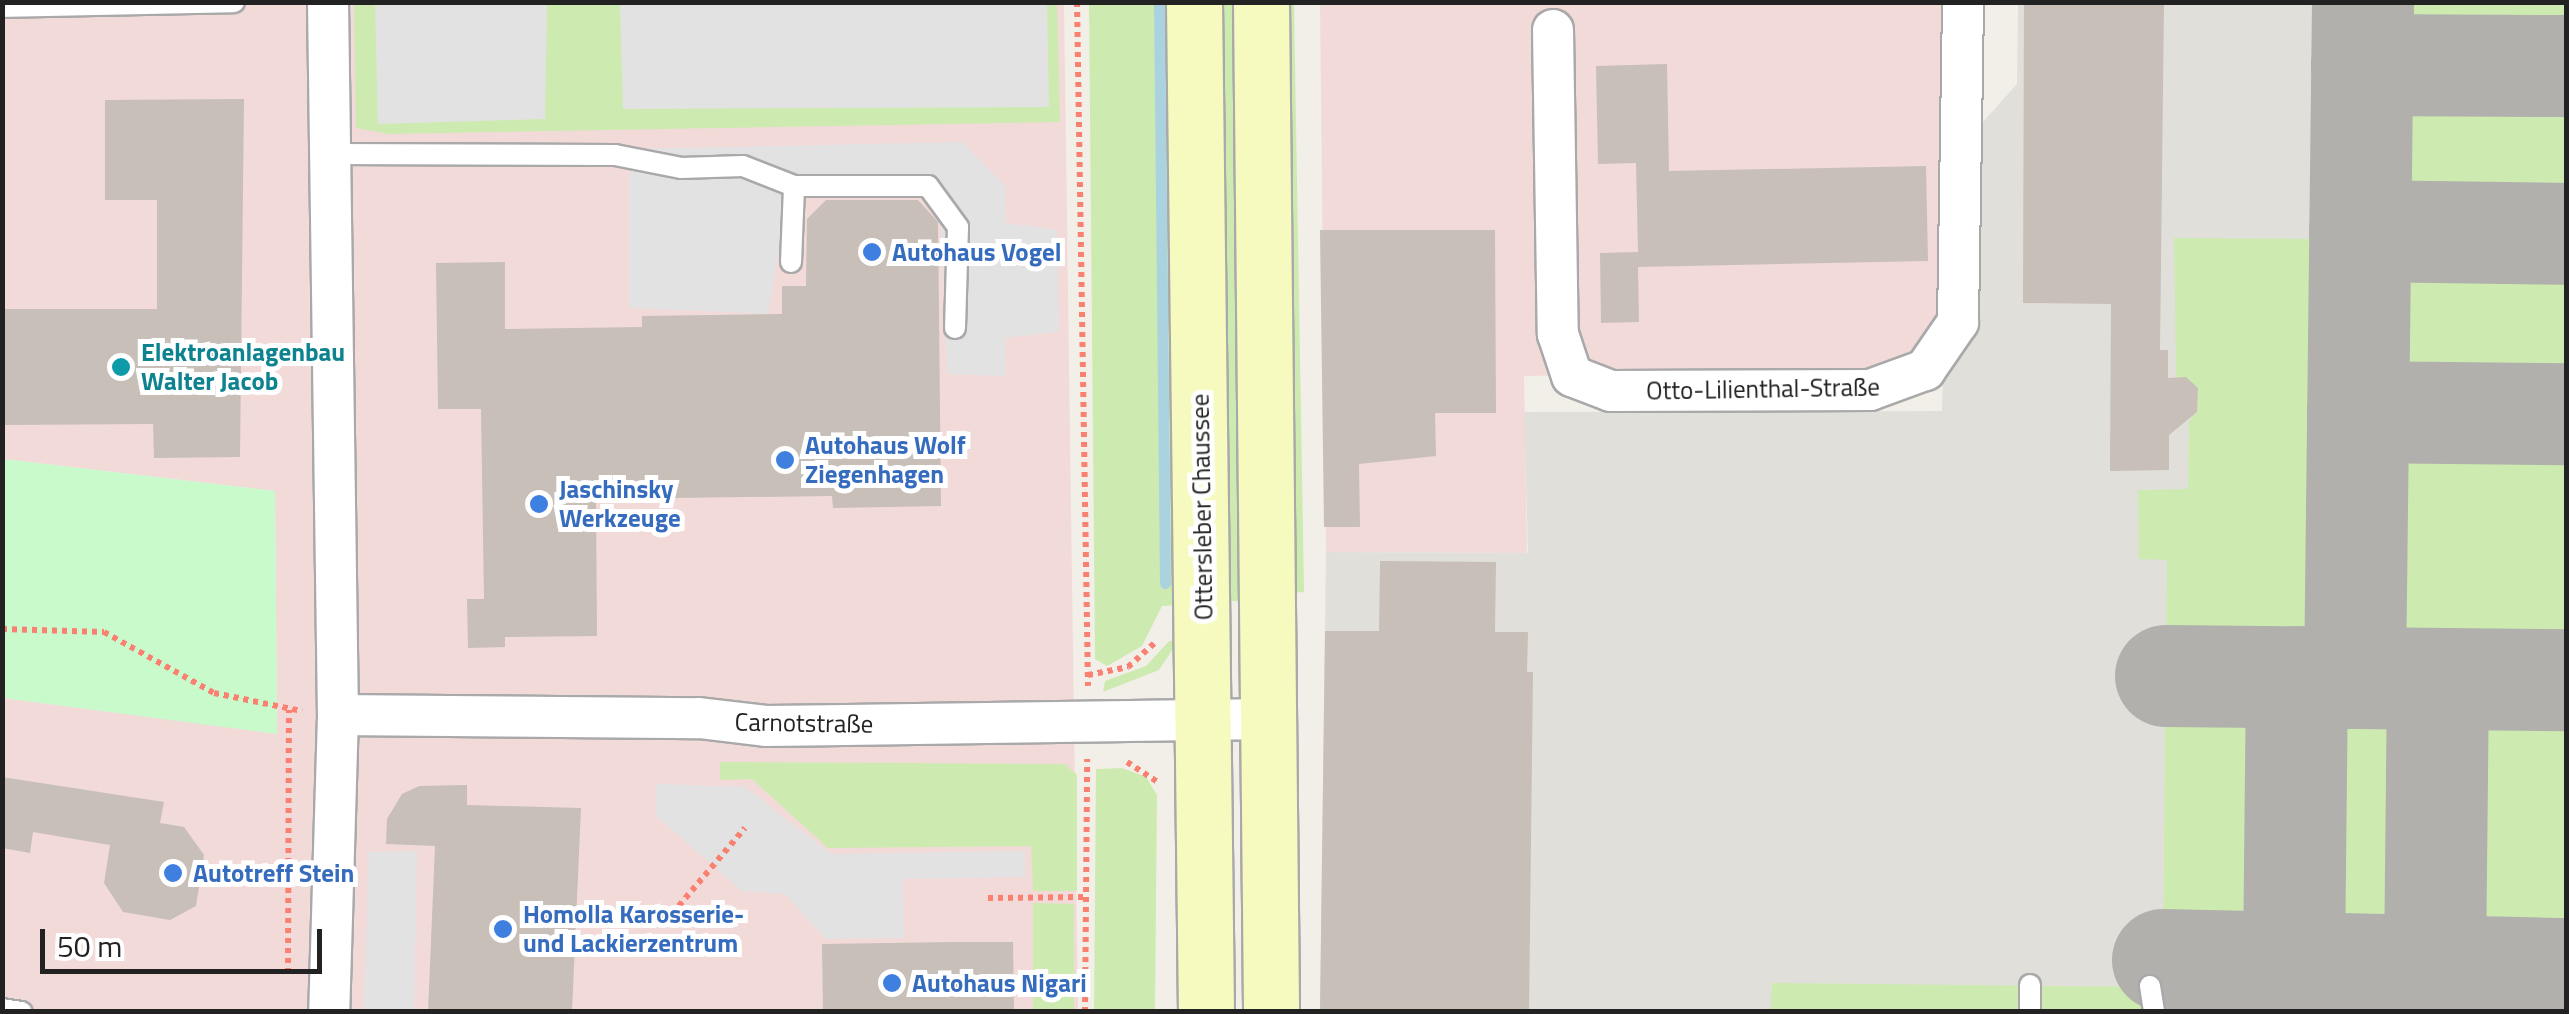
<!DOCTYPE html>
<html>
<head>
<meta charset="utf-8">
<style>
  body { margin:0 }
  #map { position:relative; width:2569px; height:1014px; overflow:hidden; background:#f2efe9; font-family:"Titillium Web",sans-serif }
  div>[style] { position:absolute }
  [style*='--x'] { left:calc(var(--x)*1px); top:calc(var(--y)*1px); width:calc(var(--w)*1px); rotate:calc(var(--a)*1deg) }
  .commercial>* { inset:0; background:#f2dad9 }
  .airport>* { inset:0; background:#e1dfda }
  .grass>* { inset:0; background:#cdebb0 }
  .park>* { inset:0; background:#c8facc }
  .parking>* { inset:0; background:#e2e2e2 }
  .stream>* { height:11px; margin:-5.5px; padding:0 5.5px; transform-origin:5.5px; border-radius:5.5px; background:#aad3df }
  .taxiway>* { height:102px; margin:-51px; padding:0 51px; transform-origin:51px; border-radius:51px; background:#b1b0ac }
  .building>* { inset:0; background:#c7bfb8 }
  .path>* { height:6px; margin-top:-3px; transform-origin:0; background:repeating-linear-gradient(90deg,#fa8072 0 5px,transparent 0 10px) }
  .roads { filter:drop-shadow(2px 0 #a9a9a9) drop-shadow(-2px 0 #a9a9a9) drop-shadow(0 2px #a9a9a9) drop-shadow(0 -2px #a9a9a9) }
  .lane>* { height:20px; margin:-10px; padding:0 10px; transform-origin:10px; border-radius:10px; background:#fff }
  .street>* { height:40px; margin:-20px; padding:0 20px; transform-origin:20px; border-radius:20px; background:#fff }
  .secondary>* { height:55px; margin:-27.5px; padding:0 27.5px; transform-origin:27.5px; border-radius:27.5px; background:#f7fabf }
  .dots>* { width:28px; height:28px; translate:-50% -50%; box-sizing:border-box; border:5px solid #fff; border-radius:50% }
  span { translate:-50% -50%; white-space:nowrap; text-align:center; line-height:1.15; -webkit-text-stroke:10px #fff; paint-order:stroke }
  .shop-label { font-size:25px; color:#366cbe; font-weight:700 }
  .left { translate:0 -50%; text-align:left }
  .culture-label { font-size:25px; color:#0d838f; font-weight:700 }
  .street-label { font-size:25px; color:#222 }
  .frame { position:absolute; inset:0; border:5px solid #222; pointer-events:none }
  .scale { position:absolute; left:40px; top:929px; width:282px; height:45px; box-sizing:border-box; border:5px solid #222; border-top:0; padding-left:12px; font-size:30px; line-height:35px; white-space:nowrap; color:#222; -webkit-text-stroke:8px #fff; paint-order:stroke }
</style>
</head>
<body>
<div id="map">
  <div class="commercial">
    <div style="clip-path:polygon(3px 3px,1064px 3px,1078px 1011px,3px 1011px,3px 698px,277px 733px,275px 491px,3px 459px)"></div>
    <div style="clip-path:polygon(1320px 3px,1948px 3px,1945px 304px,1918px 350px,1898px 364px,1870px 370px,1524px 376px,1527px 553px,1326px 552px)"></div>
  </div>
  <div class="airport">
    <div style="clip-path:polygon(2018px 3px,2566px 3px,2566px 1011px,1320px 1011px,1326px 552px,1528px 553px,1524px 412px,1942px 411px,1947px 162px,2017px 84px)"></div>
  </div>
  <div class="grass">
    <div style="clip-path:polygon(354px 3px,1057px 3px,1060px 122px,389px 134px,356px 128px)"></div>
    <div style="clip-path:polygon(1089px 3px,1175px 3px,1184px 605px,1162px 606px,1142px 646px,1107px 666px,1095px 659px)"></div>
    <div style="clip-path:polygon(1213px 3px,1241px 3px,1248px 601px,1222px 601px)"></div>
    <div style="clip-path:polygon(1281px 3px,1294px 3px,1304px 592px,1289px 593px)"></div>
    <div style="clip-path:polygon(2391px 3px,2566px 3px,2566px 39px,2391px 38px)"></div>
    <div style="clip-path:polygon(2390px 95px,2566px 97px,2566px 206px,2389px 205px)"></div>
    <div style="clip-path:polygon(2174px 238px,2333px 239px,2327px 648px,2166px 646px,2167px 560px,2139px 559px,2138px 490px,2188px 489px,2189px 422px,2197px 412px,2198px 388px,2186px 377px,2176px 377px)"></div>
    <div style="clip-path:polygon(2388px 261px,2566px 263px,2566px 383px,2387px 382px)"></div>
    <div style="clip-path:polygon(2388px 438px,2566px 441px,2566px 652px,2387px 649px)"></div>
    <div style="clip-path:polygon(1169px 641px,1178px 641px,1159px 670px,1103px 692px,1105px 681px,1146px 666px)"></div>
    <div style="clip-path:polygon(2165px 705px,2566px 712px,2566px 1011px,1758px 1012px,1771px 1008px,1772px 983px,2163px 987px)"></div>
    <div style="clip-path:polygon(720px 762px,1065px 764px,1077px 775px,1077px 891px,1033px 891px,1031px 846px,828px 848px,752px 779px,720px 780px)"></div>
    <div style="clip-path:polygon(1122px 768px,1146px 777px,1157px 795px,1155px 1011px,1094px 1011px,1096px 769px)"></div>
    <div style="clip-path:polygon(1033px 903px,1074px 904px,1074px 1011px,1033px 1011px)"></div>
  </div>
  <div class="park">
    <div style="clip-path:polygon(3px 459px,275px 491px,277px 734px,3px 698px)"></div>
  </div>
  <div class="parking">
    <div style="clip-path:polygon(375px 3px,547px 3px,545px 119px,378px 124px)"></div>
    <div style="clip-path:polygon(620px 3px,1047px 3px,1049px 107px,623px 109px)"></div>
    <div style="clip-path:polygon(962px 142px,1005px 186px,1006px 223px,1057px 230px,1059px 332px,1005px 338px,1006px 376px,947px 374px,939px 181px,792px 174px,768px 314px,629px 308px,629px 149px)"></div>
    <div style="clip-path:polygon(656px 784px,745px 787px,831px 854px,1025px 851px,1025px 877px,903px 879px,904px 938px,826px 939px,785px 894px,742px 891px,656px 816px)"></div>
    <div style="clip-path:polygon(417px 851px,414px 1011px,364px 1011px,369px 852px)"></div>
  </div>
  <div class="stream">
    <div style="--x:1159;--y:2;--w:581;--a:89.41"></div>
  </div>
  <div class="taxiway">
    <div style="--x:2362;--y:65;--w:204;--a:0.3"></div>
    <div style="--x:2360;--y:231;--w:206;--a:0.8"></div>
    <div style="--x:2358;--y:412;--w:208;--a:0.6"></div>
    <div style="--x:2166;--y:676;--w:400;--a:0.6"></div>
    <div style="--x:2355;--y:678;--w:676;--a:-89.32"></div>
    <div style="--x:2163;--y:960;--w:403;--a:1.3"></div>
    <div style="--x:2294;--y:963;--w:286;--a:-89.4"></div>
    <div style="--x:2435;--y:966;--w:287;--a:-89.4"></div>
  </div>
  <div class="building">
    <div style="clip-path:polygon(2024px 2px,2164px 2px,2160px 350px,2168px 350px,2168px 378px,2186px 377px,2198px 388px,2197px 412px,2169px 435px,2169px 470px,2110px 471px,2111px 304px,2023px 303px)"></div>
    <div style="clip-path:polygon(1667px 64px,1669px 171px,1926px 166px,1928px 261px,1638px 267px,1639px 322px,1601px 323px,1600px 253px,1638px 252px,1636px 163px,1598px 164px,1596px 66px)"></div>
    <div style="clip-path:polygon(244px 99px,240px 457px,154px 458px,153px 424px,2px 425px,2px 309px,157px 309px,157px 200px,105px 200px,105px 100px)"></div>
    <div style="clip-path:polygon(826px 200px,918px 200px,938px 222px,941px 506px,833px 508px,832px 496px,596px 499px,597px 636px,505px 637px,505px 647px,468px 648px,467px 599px,484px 599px,481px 409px,438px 409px,436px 263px,505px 262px,505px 329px,642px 327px,642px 316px,782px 314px,782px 286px,806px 286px,807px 219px)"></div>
    <div style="clip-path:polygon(1320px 230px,1495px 230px,1496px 413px,1435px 413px,1436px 456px,1359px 464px,1360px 527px,1324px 527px)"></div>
    <div style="clip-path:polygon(1380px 561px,1496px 562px,1495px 632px,1528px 632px,1527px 672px,1533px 672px,1529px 1012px,1320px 1011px,1325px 631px,1379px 631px)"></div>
    <div style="clip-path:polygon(2px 777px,164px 802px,160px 823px,184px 827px,204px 855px,196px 906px,170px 920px,123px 912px,104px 883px,110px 845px,33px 832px,30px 853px,2px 848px)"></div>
    <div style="clip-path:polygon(467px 785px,467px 805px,581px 808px,572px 1012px,428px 1012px,435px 846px,386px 844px,387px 819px,402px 794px,419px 786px)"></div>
    <div style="clip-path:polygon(953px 942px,1013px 942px,1014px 1012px,823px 1012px,822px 944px)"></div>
  </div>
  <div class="path">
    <div style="--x:1077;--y:2;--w:684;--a:89.08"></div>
    <div style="--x:2;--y:629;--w:102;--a:1.7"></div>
    <div style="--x:104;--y:632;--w:126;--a:29"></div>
    <div style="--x:214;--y:693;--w:90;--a:11.6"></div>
    <div style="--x:1088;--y:675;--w:41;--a:-11.3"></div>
    <div style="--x:1128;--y:667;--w:38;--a:-42"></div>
    <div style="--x:1127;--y:762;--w:37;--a:33"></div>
    <div style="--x:988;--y:898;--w:98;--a:-0.6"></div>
    <div style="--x:666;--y:921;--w:122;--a:-49.7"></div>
    <div style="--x:288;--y:973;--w:263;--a:-89.8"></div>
    <div style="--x:1085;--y:1012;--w:253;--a:-89.5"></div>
  </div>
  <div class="roads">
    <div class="lane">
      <div style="--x:2;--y:7;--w:232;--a:-1.2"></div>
      <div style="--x:330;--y:154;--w:285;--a:0.2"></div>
      <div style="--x:615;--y:155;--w:67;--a:11.1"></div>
      <div style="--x:681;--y:168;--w:62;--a:-1.8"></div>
      <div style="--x:743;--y:166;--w:55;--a:21.4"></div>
      <div style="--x:791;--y:262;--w:76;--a:-87.7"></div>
      <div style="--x:794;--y:186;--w:134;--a:0"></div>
      <div style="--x:928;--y:186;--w:51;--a:53.8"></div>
      <div style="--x:958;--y:227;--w:101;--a:91.7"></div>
      <div style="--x:2150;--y:986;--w:26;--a:81"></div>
      <div style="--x:2;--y:1009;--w:20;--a:9"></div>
      <div style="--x:2030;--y:1012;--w:27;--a:-90"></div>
    </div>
    <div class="street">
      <div style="--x:328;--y:2;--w:713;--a:89.2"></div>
      <div style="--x:338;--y:715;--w:297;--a:91.7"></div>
      <div style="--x:1553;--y:30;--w:304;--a:89.1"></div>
      <div style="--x:1558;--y:334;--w:44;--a:71.6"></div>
      <div style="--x:1572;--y:376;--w:42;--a:21"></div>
      <div style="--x:1611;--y:391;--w:259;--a:-0.2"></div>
      <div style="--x:1870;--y:390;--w:59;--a:-20"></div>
      <div style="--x:1925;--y:370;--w:58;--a:-55.5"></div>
      <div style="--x:1958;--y:322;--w:320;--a:-89.1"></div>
      <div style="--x:338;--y:715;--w:361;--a:0.5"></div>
      <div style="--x:699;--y:718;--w:67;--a:6.8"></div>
      <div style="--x:766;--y:726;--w:505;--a:-0.79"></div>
    </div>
    <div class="secondary">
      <div style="--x:1194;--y:2;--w:1010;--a:89.32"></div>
      <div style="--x:1261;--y:2;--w:1010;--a:89.43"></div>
    </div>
  </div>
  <div class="dots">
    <div style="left:872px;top:252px;background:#3f7fe0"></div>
    <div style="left:121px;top:367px;background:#0f9aa8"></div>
    <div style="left:785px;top:460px;background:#3f7fe0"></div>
    <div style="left:539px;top:504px;background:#3f7fe0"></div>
    <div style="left:173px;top:873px;background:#3f7fe0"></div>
    <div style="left:503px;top:929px;background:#3f7fe0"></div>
    <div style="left:892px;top:983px;background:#3f7fe0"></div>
  </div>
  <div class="shop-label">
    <span class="left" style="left:892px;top:252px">Autohaus Vogel</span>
    <span class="left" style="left:805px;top:460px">Autohaus Wolf<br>Ziegenhagen</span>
    <span class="left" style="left:559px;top:504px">Jaschinsky<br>Werkzeuge</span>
    <span class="left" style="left:193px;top:873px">Autotreff Stein</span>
    <span class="left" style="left:523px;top:929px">Homolla Karosserie-<br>und Lackierzentrum</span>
    <span class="left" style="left:912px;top:983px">Autohaus Nigari</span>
  </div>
  <div class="culture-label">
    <span class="left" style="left:141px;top:367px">Elektroanlagenbau<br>Walter Jacob</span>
  </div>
  <div class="street-label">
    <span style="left:1763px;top:389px;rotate:-1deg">Otto-Lilienthal-Straße</span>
    <span style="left:1202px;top:507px;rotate:-91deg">Ottersleber Chaussee</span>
    <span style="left:804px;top:723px;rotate:1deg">Carnotstraße</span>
  </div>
  <div class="frame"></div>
  <div class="scale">50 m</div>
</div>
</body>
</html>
